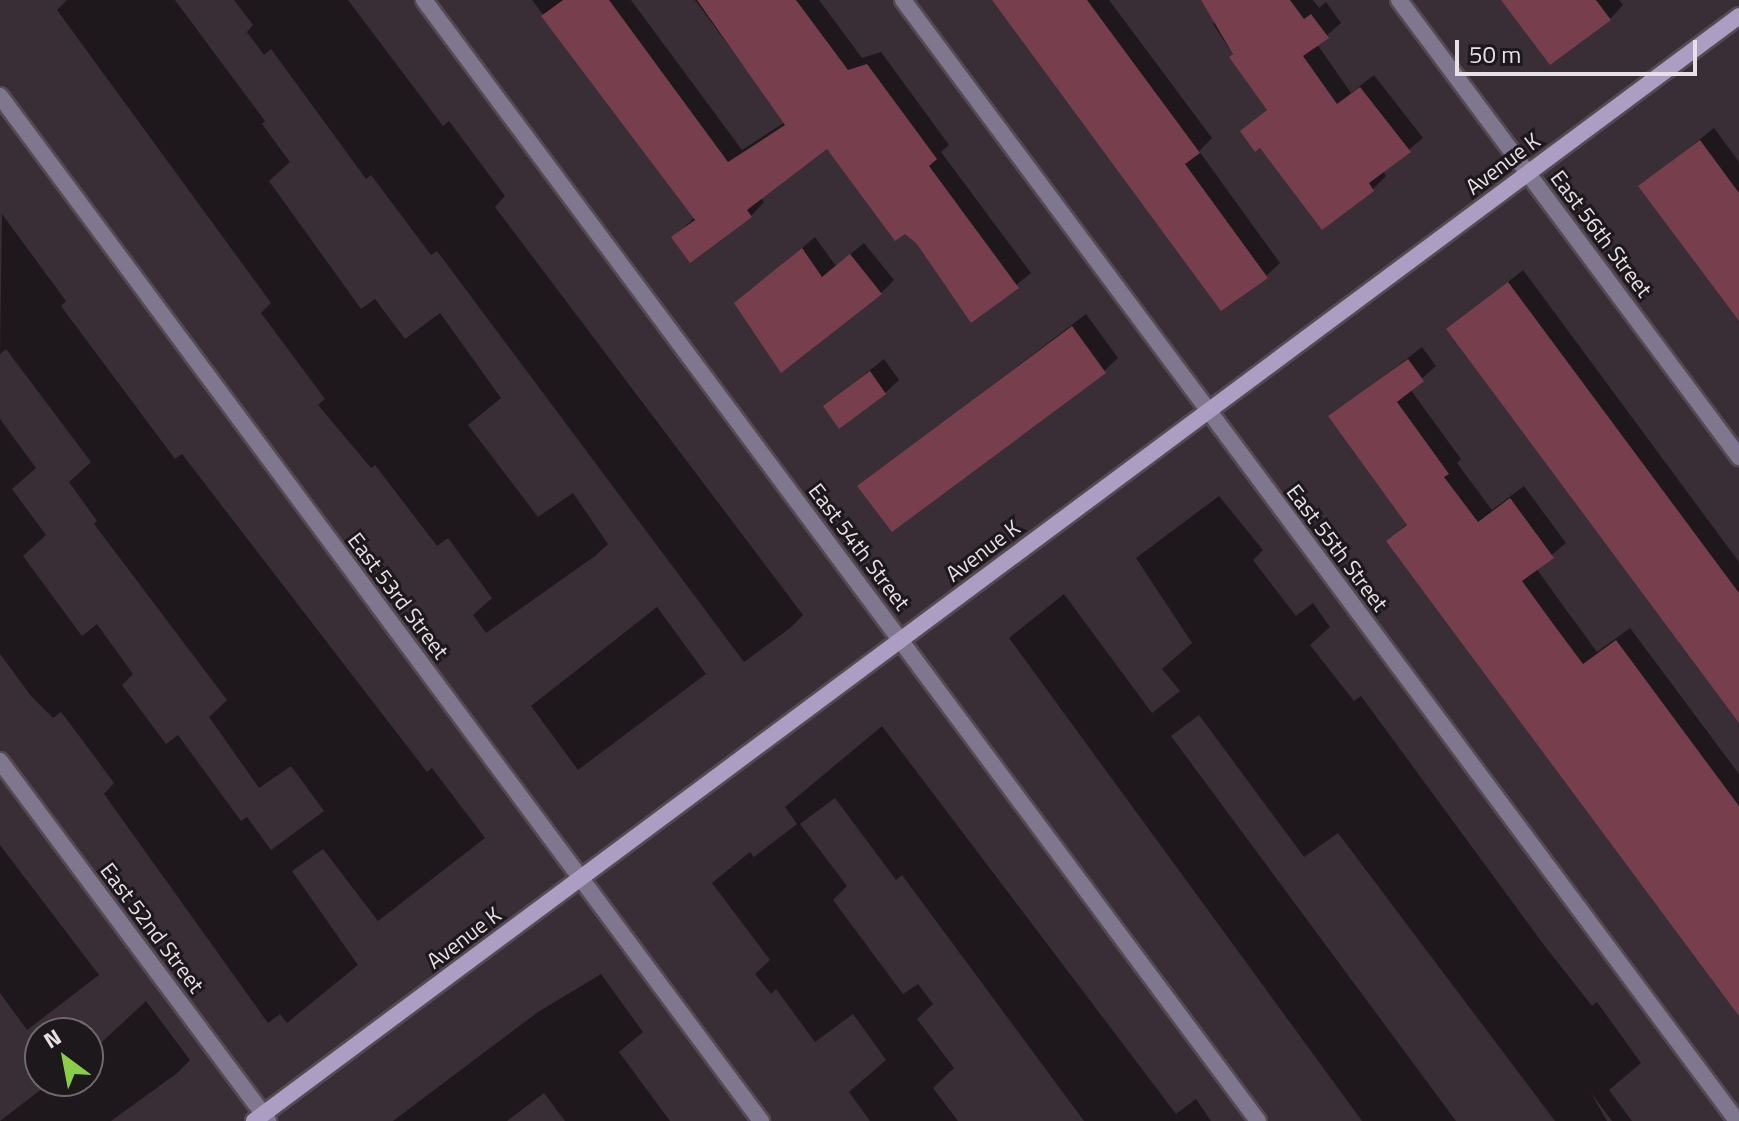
<!DOCTYPE html>
<html>
<head>
<meta charset="utf-8">
<style>
  body { margin:0 }
  #map { position:relative; width:1739px; height:1121px; overflow:hidden; background:#392d36; font-family:"Titillium Web",sans-serif }
  div>[style] { position:absolute }
  [style*='--x'] { left:calc(var(--x)*1px); top:calc(var(--y)*1px); width:calc(var(--w)*1px); rotate:calc(var(--a)*1deg) }
  .shadow>* { inset:0; background:#0007 }
  .building>* { inset:0; background:#773f4d }
  .roads { filter:drop-shadow(2px 0 #554a52) drop-shadow(-2px 0 #554a52) drop-shadow(0 2px #554a52) drop-shadow(0 -2px #554a52) }
  .street>* { height:16px; margin:-8px; padding:0 8px; transform-origin:8px; border-radius:8px; background:#7f778e }
  .secondary>* { height:16px; margin:-8px; padding:0 8px; transform-origin:8px; border-radius:8px; background:#ab9ec2 }
  span { translate:-50% -50%; white-space:nowrap; text-align:center; line-height:1.15; -webkit-text-stroke:6px #1d181c; paint-order:stroke }
  .street-label { font-size:22px; color:#e7e0e6 }
  .north { position:absolute; left:24px; top:1017px; width:80px; height:80px; box-sizing:border-box; background:#1d181c; border:2px solid #6e686d; border-radius:50%; rotate:328deg; font-size:22px; font-weight:700; line-height:32px; text-align:center; color:#e7e0e6 }
  .north::after { content:''; display:block; margin:auto; width:28px; height:36px; background:#8ace47; clip-path:polygon(50% 0,100% 100%,50% 72%,0 100%) }
  .scale { position:absolute; left:1455px; top:40px; width:242px; height:36px; box-sizing:border-box; border:4px solid #e7e0e6; border-top:0; padding-left:10px; font-size:24px; line-height:28px; white-space:nowrap; color:#e7e0e6; -webkit-text-stroke:6px #1d181c; paint-order:stroke }
</style>
</head>
<body>
<div id="map">
  <div class="shadow">
    <div style="clip-path:polygon(67px 0,175px 0,265px 121px,262px 124px,290px 162px,269px 181px,361px 309px,375px 299px,405px 339px,440px 313px,501px 398px,468px 425px,538px 517px,573px 493px,608px 544px,595px 556px,486px 633px,473px 615px,492px 598px,448px 538px,437px 546px,375px 465px,371px 468px,318px 405px,325px 399px,261px 313px,271px 303px,57px 10px)"></div>
    <div style="clip-path:polygon(234px 0,348px 0,443px 126px,449px 121px,505px 196px,495px 207px,803px 615px,790px 628px,744px 662px,437px 251px,431px 255px,371px 175px,366px 179px,271px 49px,264px 55px,247px 32px,253px 25px)"></div>
    <div style="clip-path:polygon(532px 0,631px 0,742px 150px,785px 122px,695px 0,819px 0,862px 58px,881px 52px,949px 145px,941px 152px,1031px 273px,972px 320px,919px 243px,827px 146px,760px 197px,764px 202px,751px 216px,690px 260px,674px 237px,695px 217px)"></div>
    <div style="clip-path:polygon(992px 0,1109px 0,1212px 138px,1199px 151px,1280px 263px,1266px 276px)"></div>
    <div style="clip-path:polygon(1203px 0,1313px 0,1319px 8px,1326px 2px,1341px 23px,1317px 44px,1351px 93px,1374px 75px,1423px 138px,1383px 171px,1386px 176px,1373px 189px,1323px 227px,1261px 145px,1242px 132px,1269px 108px,1213px 24px,1218px 19px)"></div>
    <div style="clip-path:polygon(1503px 0,1619px 0,1623px 5px,1610px 19px)"></div>
    <div style="clip-path:polygon(1714px 128px,1739px 162px,1739px 318px,1641px 186px)"></div>
    <div style="clip-path:polygon(2px 214px,66px 301px,61px 306px,175px 459px,182px 454px,427px 772px,432px 768px,485px 838px,378px 921px,323px 849px,292px 871px,358px 965px,287px 1023px,280px 1014px,268px 1023px,104px 794px,114px 783px,86px 745px,61px 712px,53px 718px,31px 696px,0 654px,0 419px,36px 468px,12px 489px,46px 535px,23px 556px,82px 636px,97px 624px,133px 674px,122px 685px,166px 744px,178px 735px,241px 821px,247px 817px,271px 850px,324px 811px,291px 766px,259px 788px,209px 717px,227px 700px,94px 524px,97px 521px,69px 482px,91px 462px,6px 349px,0 354px)"></div>
    <div style="clip-path:polygon(815px 237px,836px 266px,864px 243px,894px 280px,881px 293px,737px 303px)"></div>
    <div style="clip-path:polygon(1523px 270px,1739px 562px,1739px 720px,1449px 329px)"></div>
    <div style="clip-path:polygon(1086px 314px,1118px 358px,1104px 371px,860px 486px)"></div>
    <div style="clip-path:polygon(1422px 347px,1436px 366px,1410px 389px,1461px 459px,1457px 463px,1492px 510px,1524px 486px,1566px 543px,1536px 568px,1564px 607px,1597px 652px,1630px 628px,1739px 774px,1739px 1013px,1388px 541px,1408px 523px,1331px 417px)"></div>
    <div style="clip-path:polygon(884px 359px,899px 380px,885px 393px,825px 406px)"></div>
    <div style="clip-path:polygon(1219px 496px,1263px 550px,1253px 560px,1296px 616px,1313px 603px,1330px 627px,1310px 645px,1354px 701px,1361px 696px,1544px 945px,1592px 1006px,1597px 1002px,1641px 1063px,1609px 1090px,1632px 1121px,1612px 1121px,1591px 1093px,1607px 1121px,1555px 1121px,1338px 833px,1304px 857px,1199px 715px,1171px 736px,1456px 1121px,1362px 1121px,1009px 638px,1064px 594px,1152px 713px,1180px 691px,1162px 669px,1192px 643px,1136px 558px)"></div>
    <div style="clip-path:polygon(657px 607px,706px 674px,578px 770px,531px 706px)"></div>
    <div style="clip-path:polygon(882px 726px,1176px 1114px,1196px 1099px,1211px 1121px,1084px 1121px,902px 875px,896px 880px,835px 798px,800px 824px,847px 886px,833px 900px,903px 994px,918px 984px,933px 1004px,917px 1019px,954px 1068px,933px 1088px,958px 1121px,870px 1121px,849px 1092px,886px 1060px,853px 1014px,815px 1042px,776px 989px,771px 994px,755px 974px,770px 960px,712px 883px,750px 852px,754px 857px,797px 824px,785px 807px)"></div>
    <div style="clip-path:polygon(0 845px,99px 975px,27px 1030px,0 993px)"></div>
    <div style="clip-path:polygon(601px 974px,643px 1032px,619px 1052px,670px 1121px,565px 1121px,544px 1093px,507px 1121px,393px 1121px,538px 1012px)"></div>
    <div style="clip-path:polygon(146px 1001px,190px 1060px,176px 1074px,111px 1121px,0 1121px,52px 1081px,88px 1081px,88px 1055px)"></div>
  </div>
  <div class="building">
    <div style="clip-path:polygon(563px 0,609px 0,728px 162px,785px 125px,697px 0,796px 0,848px 70px,867px 64px,937px 159px,929px 166px,1019px 288px,971px 323px,917px 244px,905px 234px,895px 241px,827px 149px,747px 210px,752px 217px,690px 263px,671px 237px,695px 220px,541px 16px)"></div>
    <div style="clip-path:polygon(992px 0,1087px 0,1200px 153px,1185px 164px,1268px 278px,1221px 311px)"></div>
    <div style="clip-path:polygon(1201px 0,1290px 0,1304px 19px,1311px 14px,1329px 38px,1303px 56px,1337px 104px,1360px 87px,1411px 152px,1369px 183px,1374px 191px,1322px 230px,1260px 148px,1255px 152px,1240px 131px,1267px 110px,1229px 57px,1233px 54px)"></div>
    <div style="clip-path:polygon(1501px 0,1596px 0,1611px 20px,1550px 65px)"></div>
    <div style="clip-path:polygon(1700px 140px,1739px 193px,1739px 321px,1638px 186px)"></div>
    <div style="clip-path:polygon(802px 248px,822px 277px,850px 254px,882px 294px,781px 373px,734px 303px)"></div>
    <div style="clip-path:polygon(1508px 282px,1739px 593px,1739px 723px,1446px 329px)"></div>
    <div style="clip-path:polygon(1072px 326px,1106px 373px,892px 532px,857px 486px)"></div>
    <div style="clip-path:polygon(1408px 359px,1424px 381px,1397px 402px,1449px 474px,1444px 477px,1478px 522px,1510px 498px,1554px 558px,1522px 581px,1551px 621px,1583px 664px,1616px 640px,1739px 806px,1739px 1016px,1386px 541px,1407px 525px,1328px 416px)"></div>
    <div style="clip-path:polygon(870px 371px,886px 394px,839px 429px,823px 406px)"></div>
  </div>
  <div class="roads">
    <div class="street">
      <div style="--x:424;--y:0;--w:1397;--a:53.35"></div>
      <div style="--x:903;--y:0;--w:1397;--a:53.35"></div>
      <div style="--x:1399;--y:0;--w:570;--a:53.35"></div>
      <div style="--x:0;--y:96;--w:1277;--a:53.41"></div>
      <div style="--x:0;--y:761;--w:449;--a:53.3"></div>
    </div>
    <div class="secondary">
      <div style="--x:254;--y:1121;--w:1851;--a:-36.65"></div>
    </div>
  </div>
  <div class="street-label">
    <span style="left:1503px;top:164px;rotate:-37deg">Avenue K</span>
    <span style="left:1601px;top:234px;rotate:53deg">East 56th Street</span>
    <span style="left:859px;top:547px;rotate:53deg">East 54th Street</span>
    <span style="left:1337px;top:548px;rotate:53deg">East 55th Street</span>
    <span style="left:983px;top:551px;rotate:-37deg">Avenue K</span>
    <span style="left:398px;top:596px;rotate:53deg">East 53rd Street</span>
    <span style="left:152px;top:928px;rotate:53deg">East 52nd Street</span>
    <span style="left:464px;top:938px;rotate:-37deg">Avenue K</span>
  </div>
  <div class="north">N</div>
  <div class="scale">50 m</div>
</div>
</body>
</html>
